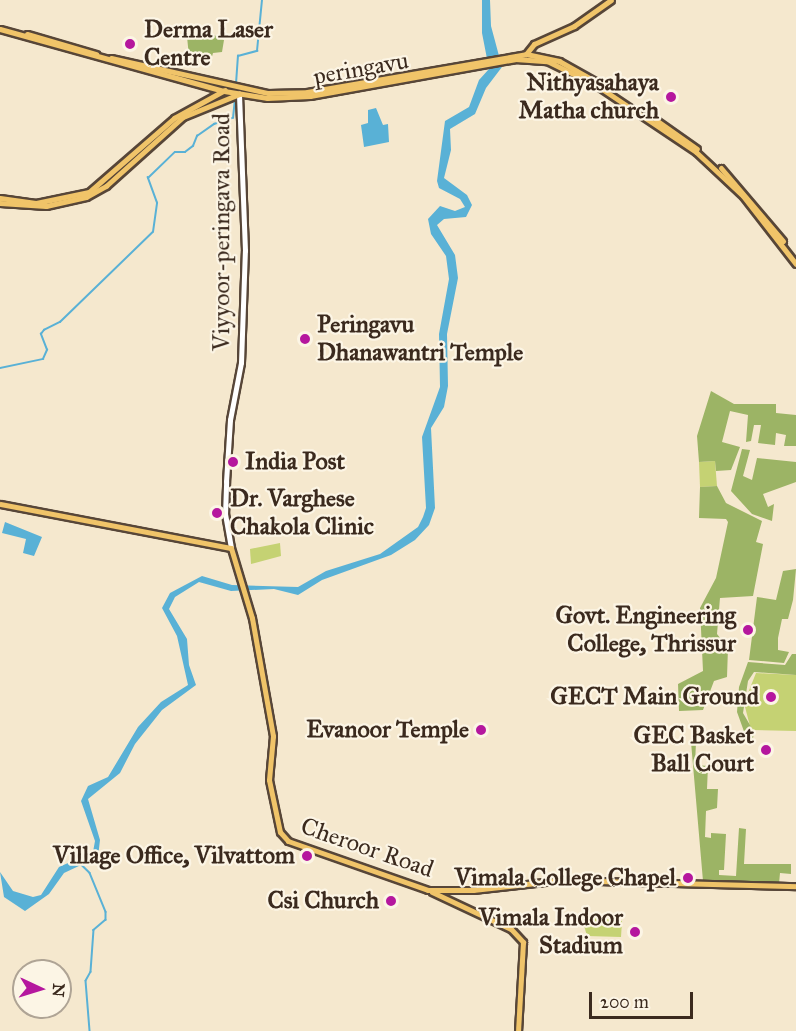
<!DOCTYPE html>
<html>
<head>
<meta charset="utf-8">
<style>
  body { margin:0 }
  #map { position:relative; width:796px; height:1031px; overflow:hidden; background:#f5e8ce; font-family:"IM FELL Great Primer",serif }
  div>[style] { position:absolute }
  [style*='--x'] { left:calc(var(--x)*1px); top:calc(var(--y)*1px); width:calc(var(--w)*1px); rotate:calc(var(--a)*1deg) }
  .green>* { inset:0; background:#c5d273 }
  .forest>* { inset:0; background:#9cb465 }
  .water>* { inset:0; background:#59b1d6 }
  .stream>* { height:1.5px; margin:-0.75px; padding:0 0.75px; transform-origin:0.75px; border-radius:0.75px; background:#59b1d6 }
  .roads { filter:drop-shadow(2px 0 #574638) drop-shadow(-2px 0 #574638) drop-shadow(0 2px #574638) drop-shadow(0 -2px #574638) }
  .minor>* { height:4.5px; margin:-2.25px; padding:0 2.25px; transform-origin:2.25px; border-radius:2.25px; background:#fff }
  .major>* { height:5px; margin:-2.5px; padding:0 2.5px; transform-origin:2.5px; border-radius:2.5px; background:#f0c469 }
  .dots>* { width:16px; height:16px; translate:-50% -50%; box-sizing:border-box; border:3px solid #fcf5e5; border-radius:50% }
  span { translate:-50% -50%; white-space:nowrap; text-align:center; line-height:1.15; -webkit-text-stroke:4.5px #fcf5e5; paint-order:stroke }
  .poi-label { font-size:24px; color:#3b2a1e; font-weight:700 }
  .left { translate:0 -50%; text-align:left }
  .right { translate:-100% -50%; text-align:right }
  .street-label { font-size:24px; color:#3b2a1e }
  .north { position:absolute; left:12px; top:959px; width:60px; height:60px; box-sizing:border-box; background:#fcf5e5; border:2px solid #afa495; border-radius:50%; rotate:94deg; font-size:16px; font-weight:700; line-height:24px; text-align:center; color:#3b2a1e }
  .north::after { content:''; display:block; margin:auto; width:21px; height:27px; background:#b5179e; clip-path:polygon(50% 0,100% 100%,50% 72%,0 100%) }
  .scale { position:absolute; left:589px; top:992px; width:104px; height:27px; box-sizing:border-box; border:3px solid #3b2a1e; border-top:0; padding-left:8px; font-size:18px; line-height:21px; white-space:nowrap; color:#3b2a1e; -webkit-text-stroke:4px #fcf5e5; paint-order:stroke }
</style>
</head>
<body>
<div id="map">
  <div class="green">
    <div style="clip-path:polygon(715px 461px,717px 486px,700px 487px,699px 462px)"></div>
    <div style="clip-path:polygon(280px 543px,281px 556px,251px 564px,250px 549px)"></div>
    <div style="clip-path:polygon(756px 673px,796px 675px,796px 731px,751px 730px,744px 703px)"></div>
    <div style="clip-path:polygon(592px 917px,622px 921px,621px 937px,587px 936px,583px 922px)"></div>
  </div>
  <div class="forest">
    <div style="clip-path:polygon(192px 24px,224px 40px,222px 52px,213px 53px,209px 67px,189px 57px,186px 26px)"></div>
    <div style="clip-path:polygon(711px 391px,734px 404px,776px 404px,776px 413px,796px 415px,796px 446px,784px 446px,786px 435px,776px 433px,775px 445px,758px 443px,761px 425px,754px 425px,751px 441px,746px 442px,748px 415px,730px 411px,722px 442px,740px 447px,731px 470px,716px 471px,715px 461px,699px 462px,697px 436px)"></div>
    <div style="clip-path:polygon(742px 449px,750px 450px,743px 476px,752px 480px,757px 458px,796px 462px,796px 482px,763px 494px,768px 507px,774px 504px,772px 521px,752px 514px,731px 491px)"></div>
    <div style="clip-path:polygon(717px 486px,726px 503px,762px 521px,756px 542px,763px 544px,753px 596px,720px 598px,717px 634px,728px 648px,727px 677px,714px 681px,703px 710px,679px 711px,678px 684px,703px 671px,700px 608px,716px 578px,728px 522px,726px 519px,699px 518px,700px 487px)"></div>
    <div style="clip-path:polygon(796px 569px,793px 600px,788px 619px,782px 619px,778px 638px,778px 650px,789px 652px,784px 663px,749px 660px,757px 597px,776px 600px,783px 571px)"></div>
    <div style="clip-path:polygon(792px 654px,796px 654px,796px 675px,754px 672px,748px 681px,743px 713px,754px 732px,753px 738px,746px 737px,737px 712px,739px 687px,748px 662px,785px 665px)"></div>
    <div style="clip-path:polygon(691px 742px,696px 742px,695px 765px,708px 766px,707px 789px,718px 789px,717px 808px,706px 811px,705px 837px,711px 838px,711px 833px,726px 834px,724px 870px,719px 870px,719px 875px,736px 876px,739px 828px,746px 829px,744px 864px,791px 864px,791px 874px,780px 873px,779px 884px,703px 881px)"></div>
  </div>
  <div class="water">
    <div style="clip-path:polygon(482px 0,490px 0,491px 26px,502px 67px,486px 88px,475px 114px,450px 129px,451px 150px,444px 178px,467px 195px,472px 205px,466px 217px,444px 219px,437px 225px,455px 255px,458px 278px,447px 334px,448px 386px,444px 407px,431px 428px,435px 508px,429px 525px,415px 540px,391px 555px,322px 580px,298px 595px,274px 589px,231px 591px,199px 582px,175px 597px,169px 609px,187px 639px,189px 665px,196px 685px,162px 710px,135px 744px,120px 773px,88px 799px,100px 840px,98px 857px,64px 873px,49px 894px,25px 911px,4px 897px,0 872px,13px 891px,33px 897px,41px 895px,59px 867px,93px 852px,95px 841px,81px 801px,88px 786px,108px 777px,138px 727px,161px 702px,188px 685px,177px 636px,162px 608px,170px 593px,202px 576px,232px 585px,298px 587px,326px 571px,380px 554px,418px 527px,423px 517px,426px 508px,422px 437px,440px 387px,439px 334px,449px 279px,446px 256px,431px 234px,428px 219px,440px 206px,455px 211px,465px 207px,460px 199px,439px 188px,437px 181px,445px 121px,469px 107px,479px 80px,489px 69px,482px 33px)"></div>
    <div style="clip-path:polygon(376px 108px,383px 125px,388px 124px,389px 142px,364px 147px,361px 125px,368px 123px,368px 110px)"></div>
    <div style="clip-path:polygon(5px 522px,42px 537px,34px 556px,23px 553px,26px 539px,2px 533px)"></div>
  </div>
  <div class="stream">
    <div style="--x:236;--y:84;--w:28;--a:-86"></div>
    <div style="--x:238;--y:56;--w:20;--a:-15"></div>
    <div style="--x:257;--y:51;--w:51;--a:-84.4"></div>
    <div style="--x:0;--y:368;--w:44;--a:-11.8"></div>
    <div style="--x:43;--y:359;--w:10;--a:-66"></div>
    <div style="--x:47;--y:350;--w:17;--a:-111"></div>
    <div style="--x:41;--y:334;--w:5;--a:-53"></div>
    <div style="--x:44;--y:330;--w:18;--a:-27"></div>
    <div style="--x:60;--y:322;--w:129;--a:-44.1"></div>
    <div style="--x:153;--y:232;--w:29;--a:-82"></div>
    <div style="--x:157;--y:203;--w:27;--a:-110"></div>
    <div style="--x:148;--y:178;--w:37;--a:-44"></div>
    <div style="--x:175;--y:152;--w:10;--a:0"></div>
    <div style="--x:185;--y:152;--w:10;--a:-37"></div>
    <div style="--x:193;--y:146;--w:11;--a:-68"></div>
    <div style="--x:197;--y:136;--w:21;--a:-35"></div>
    <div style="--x:214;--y:124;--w:20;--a:-18"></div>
    <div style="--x:233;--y:118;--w:20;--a:-84"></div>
    <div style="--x:82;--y:865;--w:11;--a:45"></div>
    <div style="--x:90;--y:873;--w:42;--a:67.7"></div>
    <div style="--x:106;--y:912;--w:8;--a:90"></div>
    <div style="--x:106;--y:920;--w:16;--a:140"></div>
    <div style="--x:94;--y:930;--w:42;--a:94.1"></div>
    <div style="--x:91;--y:972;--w:10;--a:119"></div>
    <div style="--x:86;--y:981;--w:50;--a:85.4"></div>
  </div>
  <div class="roads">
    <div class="minor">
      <div style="--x:231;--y:548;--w:34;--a:-100"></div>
      <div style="--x:225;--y:515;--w:33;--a:-88"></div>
      <div style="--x:226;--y:482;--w:62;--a:-86.3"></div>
      <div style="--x:230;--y:420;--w:58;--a:-79.1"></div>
      <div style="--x:241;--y:363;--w:112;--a:-88"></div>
      <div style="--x:245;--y:251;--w:157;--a:-92.2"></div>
    </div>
    <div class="major">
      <div style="--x:0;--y:29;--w:232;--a:15.5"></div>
      <div style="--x:224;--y:91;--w:44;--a:9.2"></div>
      <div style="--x:267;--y:98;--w:43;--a:-2.7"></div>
      <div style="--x:310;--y:96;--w:208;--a:-10.2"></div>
      <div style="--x:515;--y:59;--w:32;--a:4"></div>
      <div style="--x:547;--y:61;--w:55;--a:26.1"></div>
      <div style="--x:596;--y:85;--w:120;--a:33.8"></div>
      <div style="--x:696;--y:152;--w:64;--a:43.1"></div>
      <div style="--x:743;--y:196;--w:86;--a:52.1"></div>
      <div style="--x:27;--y:34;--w:72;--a:16.2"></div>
      <div style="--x:526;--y:54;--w:13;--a:-51"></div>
      <div style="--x:534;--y:44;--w:44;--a:-24.2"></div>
      <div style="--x:574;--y:26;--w:45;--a:-35.1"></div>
      <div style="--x:111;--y:58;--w:161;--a:12.6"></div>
      <div style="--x:268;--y:93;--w:39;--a:-1"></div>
      <div style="--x:307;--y:92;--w:222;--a:-9.8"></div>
      <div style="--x:526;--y:54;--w:34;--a:12"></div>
      <div style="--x:559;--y:61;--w:47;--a:29.3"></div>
      <div style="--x:656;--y:120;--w:50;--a:35.3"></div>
      <div style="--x:721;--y:168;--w:96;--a:49.7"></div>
      <div style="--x:0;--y:198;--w:36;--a:8"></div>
      <div style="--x:36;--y:203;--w:54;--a:-11.7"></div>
      <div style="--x:89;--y:192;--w:113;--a:-41"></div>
      <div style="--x:174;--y:118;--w:58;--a:-28.8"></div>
      <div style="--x:0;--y:203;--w:46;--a:3.7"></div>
      <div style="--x:46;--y:206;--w:41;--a:-12.7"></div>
      <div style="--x:86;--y:197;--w:23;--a:-29"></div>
      <div style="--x:106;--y:186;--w:103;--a:-41.9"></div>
      <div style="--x:183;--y:117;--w:61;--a:-22.3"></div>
      <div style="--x:0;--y:504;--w:235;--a:10.8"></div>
      <div style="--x:231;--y:548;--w:73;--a:73.3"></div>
      <div style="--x:252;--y:618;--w:120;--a:79.9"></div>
      <div style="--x:273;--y:736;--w:44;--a:95.2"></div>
      <div style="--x:269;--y:780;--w:53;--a:78.1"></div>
      <div style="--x:280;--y:832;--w:12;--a:48"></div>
      <div style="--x:288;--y:841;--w:148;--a:19.3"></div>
      <div style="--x:428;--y:890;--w:45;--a:0"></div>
      <div style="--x:473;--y:890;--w:90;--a:-6.4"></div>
      <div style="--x:562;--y:880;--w:234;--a:1.5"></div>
      <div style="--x:432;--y:892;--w:87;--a:25.1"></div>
      <div style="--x:511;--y:929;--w:18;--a:47"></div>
      <div style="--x:523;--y:942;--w:89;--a:93.2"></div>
    </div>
  </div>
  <div class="dots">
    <div style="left:130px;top:44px;background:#b5179e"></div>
    <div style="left:671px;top:97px;background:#b5179e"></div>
    <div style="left:305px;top:339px;background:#b5179e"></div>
    <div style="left:233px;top:462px;background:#b5179e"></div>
    <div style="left:217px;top:513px;background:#b5179e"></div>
    <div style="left:748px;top:630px;background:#b5179e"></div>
    <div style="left:771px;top:697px;background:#b5179e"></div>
    <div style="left:481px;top:730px;background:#b5179e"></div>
    <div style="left:766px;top:750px;background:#b5179e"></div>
    <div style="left:307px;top:856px;background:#b5179e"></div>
    <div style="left:688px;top:878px;background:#b5179e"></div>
    <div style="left:391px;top:901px;background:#b5179e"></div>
    <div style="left:635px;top:932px;background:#b5179e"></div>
  </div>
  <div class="poi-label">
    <span class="left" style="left:144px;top:44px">Derma Laser<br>Centre</span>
    <span class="right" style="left:659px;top:97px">Nithyasahaya<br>Matha church</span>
    <span class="left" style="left:317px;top:339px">Peringavu<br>Dhanawantri Temple</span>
    <span class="left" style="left:245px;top:462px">India Post</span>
    <span class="left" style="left:230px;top:513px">Dr. Varghese<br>Chakola Clinic</span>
    <span class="right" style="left:736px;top:630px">Govt. Engineering<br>College, Thrissur</span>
    <span class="right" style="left:759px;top:697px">GECT Main Ground</span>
    <span class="right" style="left:469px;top:730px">Evanoor Temple</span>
    <span class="right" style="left:754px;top:750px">GEC Basket<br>Ball Court</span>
    <span class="right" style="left:295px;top:856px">Village Office, Vilvattom</span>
    <span class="right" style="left:676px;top:878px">Vimala College Chapel</span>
    <span class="right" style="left:379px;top:901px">Csi Church</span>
    <span class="right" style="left:623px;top:932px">Vimala Indoor<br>Stadium</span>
  </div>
  <div class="street-label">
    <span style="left:361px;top:69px;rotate:-10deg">peringavu</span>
    <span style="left:222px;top:232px;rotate:-90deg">Viyyoor-peringava Road</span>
    <span style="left:367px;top:848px;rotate:19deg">Cheroor Road</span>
  </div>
  <div class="north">N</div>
  <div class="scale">200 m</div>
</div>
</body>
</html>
